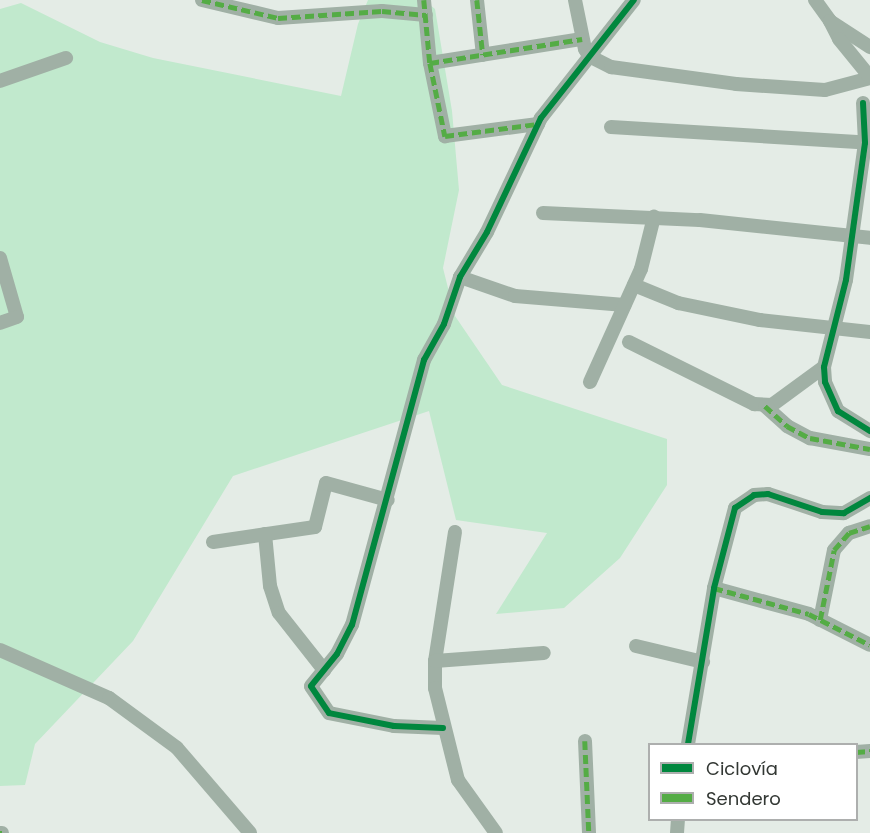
<!DOCTYPE html>
<html>
<head>
<meta charset="utf-8">
<style>
  body { margin:0 }
  #map { position:relative; width:870px; height:833px; overflow:hidden; background:#e4ece6; font-family:Poppins,sans-serif }
  div>[style] { position:absolute }
  [style*='--x'] { left:calc(var(--x)*1px); top:calc(var(--y)*1px); width:calc(var(--w)*1px); rotate:calc(var(--a)*1deg) }
  .green>* { inset:0; background:#c1e9cd }
  .minor>* { height:14px; margin:-7px; padding:0 7px; transform-origin:7px; border-radius:7px; background:#a0b0a5 }
  .quiet>* { height:4.5px; margin-top:-2.25px; transform-origin:0; background:repeating-linear-gradient(90deg,#54ac45 0 9px,transparent 0 13.5px) }
  .cycleway>* { height:6px; margin:-3px; padding:0 3px; transform-origin:3px; border-radius:3px; background:#00873e }
  span { translate:-50% -50%; white-space:nowrap; text-align:center; line-height:1.15; -webkit-text-stroke:5px #fff; paint-order:stroke }
  .legend { position:absolute; left:648px; top:743px; width:210px; height:78px; box-sizing:border-box; background:#fff; border:2px solid #adafae; margin:0; padding:8px 10px; list-style:none; font-size:18px; color:#333834 }
  .legend li { display:flex; align-items:center; gap:12px; height:30px }
  .legend b { width:30px; border:2px solid #adafae }
</style>
</head>
<body>
<div id="map">
  <div class="green">
    <div style="clip-path:polygon(368px 0,424px 0,435px 9px,452px 111px,459px 190px,443px 268px,455px 316px,502px 385px,667px 439px,667px 485px,620px 558px,564px 608px,496px 614px,547px 533px,456px 520px,429px 411px,233px 476px,133px 641px,35px 744px,25px 785px,0 786px,0 9px,21px 3px,100px 42px,153px 58px,341px 96px,358px 24px)"></div>
  </div>
  <div class="minor">
    <div style="--x:202;--y:0;--w:78;--a:13.3"></div>
    <div style="--x:278;--y:18;--w:104;--a:-3.9"></div>
    <div style="--x:382;--y:11;--w:44;--a:5.2"></div>
    <div style="--x:424;--y:0;--w:63;--a:84.6"></div>
    <div style="--x:430;--y:63;--w:75;--a:78.4"></div>
    <div style="--x:445;--y:136;--w:94;--a:-7.4"></div>
    <div style="--x:477;--y:0;--w:55;--a:83.8"></div>
    <div style="--x:575;--y:0;--w:50;--a:78.5"></div>
    <div style="--x:585;--y:49;--w:8;--a:60"></div>
    <div style="--x:589;--y:56;--w:25;--a:27"></div>
    <div style="--x:611;--y:67;--w:126;--a:7.7"></div>
    <div style="--x:736;--y:84;--w:89;--a:3.9"></div>
    <div style="--x:825;--y:90;--w:47;--a:-14.9"></div>
    <div style="--x:815;--y:0;--w:26;--a:54"></div>
    <div style="--x:830;--y:21;--w:48;--a:33"></div>
    <div style="--x:830;--y:21;--w:20;--a:63"></div>
    <div style="--x:839;--y:39;--w:49;--a:50.8"></div>
    <div style="--x:430;--y:63;--w:154;--a:-9"></div>
    <div style="--x:0;--y:81;--w:70;--a:-19.2"></div>
    <div style="--x:863;--y:103;--w:40;--a:87.1"></div>
    <div style="--x:865;--y:143;--w:138;--a:97.9"></div>
    <div style="--x:846;--y:280;--w:90;--a:104.2"></div>
    <div style="--x:824;--y:367;--w:15;--a:86"></div>
    <div style="--x:825;--y:382;--w:32;--a:66"></div>
    <div style="--x:838;--y:411;--w:38;--a:32"></div>
    <div style="--x:611;--y:127;--w:259;--a:3.5"></div>
    <div style="--x:543;--y:213;--w:157;--a:2.6"></div>
    <div style="--x:700;--y:220;--w:171;--a:6"></div>
    <div style="--x:0;--y:258;--w:61;--a:73.9"></div>
    <div style="--x:17;--y:317;--w:18;--a:161"></div>
    <div style="--x:460;--y:277;--w:58;--a:19.1"></div>
    <div style="--x:515;--y:296;--w:110;--a:4.7"></div>
    <div style="--x:634;--y:285;--w:48;--a:22.2"></div>
    <div style="--x:678;--y:303;--w:84;--a:11.7"></div>
    <div style="--x:760;--y:320;--w:111;--a:6.2"></div>
    <div style="--x:629;--y:342;--w:140;--a:26.4"></div>
    <div style="--x:754;--y:404;--w:18;--a:3"></div>
    <div style="--x:772;--y:405;--w:64;--a:-36.2"></div>
    <div style="--x:590;--y:382;--w:124;--a:-65.7"></div>
    <div style="--x:641;--y:269;--w:54;--a:-76"></div>
    <div style="--x:765;--y:406;--w:30;--a:42"></div>
    <div style="--x:787;--y:426;--w:26;--a:28"></div>
    <div style="--x:810;--y:438;--w:61;--a:10.4"></div>
    <div style="--x:455;--y:532;--w:131;--a:98.8"></div>
    <div style="--x:435;--y:661;--w:27;--a:90"></div>
    <div style="--x:435;--y:688;--w:95;--a:76"></div>
    <div style="--x:458;--y:780;--w:65;--a:54.4"></div>
    <div style="--x:265;--y:534;--w:52;--a:84.5"></div>
    <div style="--x:270;--y:586;--w:28;--a:72"></div>
    <div style="--x:279;--y:613;--w:73;--a:51.7"></div>
    <div style="--x:213;--y:542;--w:103;--a:-8.4"></div>
    <div style="--x:315;--y:527;--w:45;--a:-76"></div>
    <div style="--x:326;--y:483;--w:64;--a:15.3"></div>
    <div style="--x:714;--y:588;--w:98;--a:15.3"></div>
    <div style="--x:809;--y:614;--w:68;--a:26.9"></div>
    <div style="--x:820;--y:620;--w:71;--a:-78.7"></div>
    <div style="--x:834;--y:550;--w:23;--a:-49"></div>
    <div style="--x:849;--y:533;--w:22;--a:-18"></div>
    <div style="--x:636;--y:646;--w:69;--a:13.4"></div>
    <div style="--x:0;--y:650;--w:119;--a:23.8"></div>
    <div style="--x:109;--y:698;--w:84;--a:36.3"></div>
    <div style="--x:177;--y:748;--w:112;--a:49.3"></div>
    <div style="--x:435;--y:661;--w:109;--a:-4.2"></div>
    <div style="--x:443;--y:728;--w:49;--a:-177.7"></div>
    <div style="--x:394;--y:726;--w:66;--a:-168.7"></div>
    <div style="--x:329;--y:713;--w:32;--a:-124"></div>
    <div style="--x:311;--y:686;--w:41;--a:-50.9"></div>
    <div style="--x:337;--y:654;--w:33;--a:-63"></div>
    <div style="--x:352;--y:625;--w:275;--a:-74.8"></div>
    <div style="--x:424;--y:360;--w:41;--a:-60.9"></div>
    <div style="--x:444;--y:324;--w:50;--a:-71.2"></div>
    <div style="--x:460;--y:277;--w:52;--a:-59"></div>
    <div style="--x:487;--y:232;--w:126;--a:-64.7"></div>
    <div style="--x:541;--y:118;--w:150;--a:-51.8"></div>
    <div style="--x:585;--y:741;--w:92;--a:87.5"></div>
    <div style="--x:688;--y:744;--w:158;--a:-80.5"></div>
    <div style="--x:714;--y:588;--w:83;--a:-75.3"></div>
    <div style="--x:735;--y:508;--w:23;--a:-34"></div>
    <div style="--x:754;--y:495;--w:14;--a:-4"></div>
    <div style="--x:768;--y:494;--w:57;--a:18.4"></div>
    <div style="--x:822;--y:512;--w:22;--a:3"></div>
    <div style="--x:844;--y:513;--w:30;--a:-30"></div>
    <div style="--x:856;--y:752;--w:14;--a:-4"></div>
    <div style="--x:0;--y:833;--w:2;--a:0"></div>
    <div style="--x:677;--y:833;--w:13;--a:-86"></div>
  </div>
  <div class="quiet">
    <div style="--x:202;--y:0;--w:78;--a:13.3"></div>
    <div style="--x:278;--y:18;--w:104;--a:-3.9"></div>
    <div style="--x:382;--y:11;--w:44;--a:5.2"></div>
    <div style="--x:424;--y:0;--w:63;--a:84.6"></div>
    <div style="--x:430;--y:63;--w:75;--a:78.4"></div>
    <div style="--x:445;--y:136;--w:94;--a:-7.4"></div>
    <div style="--x:477;--y:0;--w:55;--a:83.8"></div>
    <div style="--x:430;--y:63;--w:154;--a:-9"></div>
    <div style="--x:765;--y:406;--w:30;--a:42"></div>
    <div style="--x:787;--y:426;--w:26;--a:28"></div>
    <div style="--x:810;--y:438;--w:61;--a:10.4"></div>
    <div style="--x:714;--y:588;--w:98;--a:15.3"></div>
    <div style="--x:809;--y:614;--w:68;--a:26.9"></div>
    <div style="--x:820;--y:620;--w:71;--a:-78.7"></div>
    <div style="--x:834;--y:550;--w:23;--a:-49"></div>
    <div style="--x:849;--y:533;--w:22;--a:-18"></div>
    <div style="--x:585;--y:741;--w:92;--a:87.5"></div>
    <div style="--x:856;--y:752;--w:14;--a:-4"></div>
    <div style="--x:0;--y:833;--w:2;--a:0"></div>
  </div>
  <div class="cycleway">
    <div style="--x:863;--y:103;--w:40;--a:87.1"></div>
    <div style="--x:865;--y:143;--w:138;--a:97.9"></div>
    <div style="--x:846;--y:280;--w:90;--a:104.2"></div>
    <div style="--x:824;--y:367;--w:15;--a:86"></div>
    <div style="--x:825;--y:382;--w:32;--a:66"></div>
    <div style="--x:838;--y:411;--w:38;--a:32"></div>
    <div style="--x:443;--y:728;--w:49;--a:-177.7"></div>
    <div style="--x:394;--y:726;--w:66;--a:-168.7"></div>
    <div style="--x:329;--y:713;--w:32;--a:-124"></div>
    <div style="--x:311;--y:686;--w:41;--a:-50.9"></div>
    <div style="--x:337;--y:654;--w:33;--a:-63"></div>
    <div style="--x:352;--y:625;--w:275;--a:-74.8"></div>
    <div style="--x:424;--y:360;--w:41;--a:-60.9"></div>
    <div style="--x:444;--y:324;--w:50;--a:-71.2"></div>
    <div style="--x:460;--y:277;--w:52;--a:-59"></div>
    <div style="--x:487;--y:232;--w:126;--a:-64.7"></div>
    <div style="--x:541;--y:118;--w:150;--a:-51.8"></div>
    <div style="--x:688;--y:744;--w:158;--a:-80.5"></div>
    <div style="--x:714;--y:588;--w:83;--a:-75.3"></div>
    <div style="--x:735;--y:508;--w:23;--a:-34"></div>
    <div style="--x:754;--y:495;--w:14;--a:-4"></div>
    <div style="--x:768;--y:494;--w:57;--a:18.4"></div>
    <div style="--x:822;--y:512;--w:22;--a:3"></div>
    <div style="--x:844;--y:513;--w:30;--a:-30"></div>
  </div>
  <ul class="legend">
  <li><b style="height:8px;background:#00873e"></b>Ciclovía</li>
  <li><b style="height:8px;background:#54ac45"></b>Sendero</li>
  </ul>
</div>
</body>
</html>
